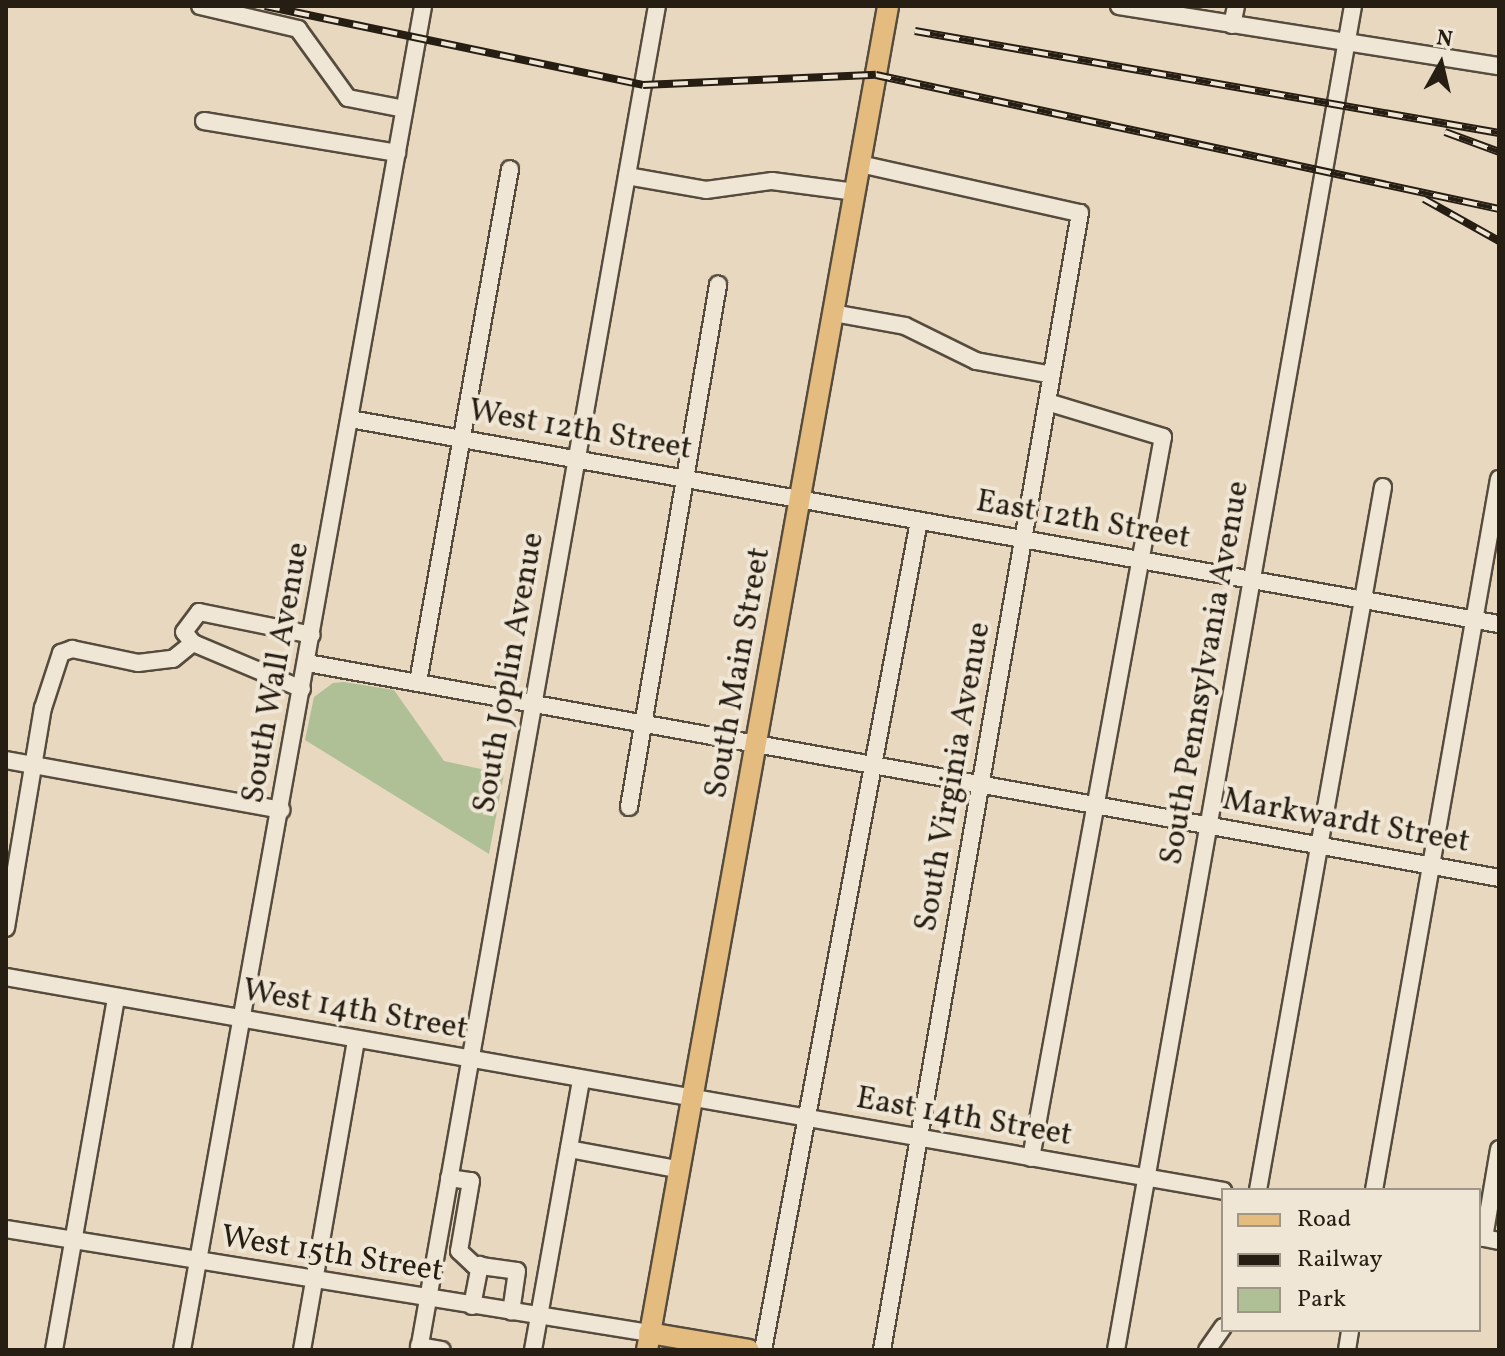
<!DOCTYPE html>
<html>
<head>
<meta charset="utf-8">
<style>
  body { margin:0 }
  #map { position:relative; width:1505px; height:1356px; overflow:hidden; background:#e8d8bf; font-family:Vollkorn,serif }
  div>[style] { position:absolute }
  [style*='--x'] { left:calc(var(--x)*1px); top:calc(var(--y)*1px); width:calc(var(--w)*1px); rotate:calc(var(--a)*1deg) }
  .green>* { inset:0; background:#b0c096 }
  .roads { filter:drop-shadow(2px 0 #564c3e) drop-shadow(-2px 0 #564c3e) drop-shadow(0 2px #564c3e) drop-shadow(0 -2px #564c3e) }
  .minor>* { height:16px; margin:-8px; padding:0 8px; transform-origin:8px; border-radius:8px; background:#f0e6d5 }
  .major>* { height:20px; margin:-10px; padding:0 10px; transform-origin:10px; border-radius:10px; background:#e4bc80 }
  .rail>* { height:8px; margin-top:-4px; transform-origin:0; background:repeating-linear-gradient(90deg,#f0e6d5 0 15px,#261d13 0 30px); box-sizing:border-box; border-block:2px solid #261d13 }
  span { translate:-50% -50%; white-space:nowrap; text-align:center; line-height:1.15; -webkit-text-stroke:8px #f0e6d5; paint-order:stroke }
  .street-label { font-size:32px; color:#261d13 }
  .frame { position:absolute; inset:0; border:8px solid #261d13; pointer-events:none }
  .legend { position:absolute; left:1221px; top:1188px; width:260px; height:144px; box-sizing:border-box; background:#f0e6d5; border:2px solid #9f9687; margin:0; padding:10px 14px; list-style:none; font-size:24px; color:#261d13 }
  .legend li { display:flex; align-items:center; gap:16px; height:40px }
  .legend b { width:40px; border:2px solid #9f9687 }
  .north { position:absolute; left:1401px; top:24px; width:80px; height:80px; -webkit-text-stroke:6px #f0e6d5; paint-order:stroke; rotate:8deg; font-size:22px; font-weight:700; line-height:32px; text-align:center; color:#261d13 }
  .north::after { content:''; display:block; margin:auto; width:28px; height:36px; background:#261d13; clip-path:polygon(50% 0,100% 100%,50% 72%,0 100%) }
</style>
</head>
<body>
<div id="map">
  <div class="green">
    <div style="clip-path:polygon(344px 682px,394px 690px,444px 761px,504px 774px,489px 854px,305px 740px,314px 697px,333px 683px)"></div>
  </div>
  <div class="roads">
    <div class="minor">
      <div style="--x:200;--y:6;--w:101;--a:13.2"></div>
      <div style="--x:298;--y:29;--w:85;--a:54.1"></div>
      <div style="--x:348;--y:98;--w:57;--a:11.1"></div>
      <div style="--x:1119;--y:6;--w:385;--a:9"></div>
      <div style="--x:1232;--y:25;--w:19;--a:-78"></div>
      <div style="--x:204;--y:121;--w:196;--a:9.4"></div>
      <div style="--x:860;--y:164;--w:225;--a:12.6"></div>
      <div style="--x:1080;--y:213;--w:1154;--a:99.88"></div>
      <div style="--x:627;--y:176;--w:80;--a:10"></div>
      <div style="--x:706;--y:190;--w:67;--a:-7.8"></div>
      <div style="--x:772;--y:181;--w:84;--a:7.5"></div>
      <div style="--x:833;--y:313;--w:73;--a:10.2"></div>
      <div style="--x:905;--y:326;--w:79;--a:26.2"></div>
      <div style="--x:976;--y:361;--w:77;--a:10.4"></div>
      <div style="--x:350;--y:419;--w:1167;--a:10.12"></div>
      <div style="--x:307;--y:663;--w:1211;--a:10.22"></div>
      <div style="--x:418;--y:682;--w:521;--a:-79.83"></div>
      <div style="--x:302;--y:689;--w:118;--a:-157.1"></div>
      <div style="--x:193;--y:643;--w:14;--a:-129"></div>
      <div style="--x:184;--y:632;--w:25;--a:-53"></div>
      <div style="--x:199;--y:612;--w:115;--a:11.5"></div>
      <div style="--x:6;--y:760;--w:280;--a:10.3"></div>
      <div style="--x:629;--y:807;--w:530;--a:-80.32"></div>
      <div style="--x:6;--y:928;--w:223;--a:-80.5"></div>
      <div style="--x:43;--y:708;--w:58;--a:-71.9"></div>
      <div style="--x:61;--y:653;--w:12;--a:-20"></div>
      <div style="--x:72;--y:649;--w:67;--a:12"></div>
      <div style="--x:138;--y:663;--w:35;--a:-7"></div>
      <div style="--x:173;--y:659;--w:26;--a:-39"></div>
      <div style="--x:6;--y:977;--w:1236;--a:9.97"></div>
      <div style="--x:569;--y:1149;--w:114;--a:10.6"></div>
      <div style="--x:1031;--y:1158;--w:733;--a:-79.63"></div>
      <div style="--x:1163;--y:437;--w:121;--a:-163.2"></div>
      <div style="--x:449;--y:1178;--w:22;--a:8"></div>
      <div style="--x:471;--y:1181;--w:71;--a:99.7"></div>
      <div style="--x:459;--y:1251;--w:21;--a:43"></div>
      <div style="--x:474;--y:1265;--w:43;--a:7.9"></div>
      <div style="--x:517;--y:1271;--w:41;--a:98.3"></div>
      <div style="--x:1258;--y:1190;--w:714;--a:-79.92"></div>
      <div style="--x:1374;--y:1190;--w:722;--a:-80.03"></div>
      <div style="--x:6;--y:1229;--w:651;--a:9.19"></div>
      <div style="--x:1479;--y:1237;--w:20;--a:11"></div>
      <div style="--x:1484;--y:1238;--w:90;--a:-80.4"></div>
      <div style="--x:472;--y:1306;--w:42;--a:-79"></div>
      <div style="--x:419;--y:1346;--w:23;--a:10"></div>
      <div style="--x:54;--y:1350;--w:358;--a:-80"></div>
      <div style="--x:182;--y:1350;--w:1365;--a:-79.83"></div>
      <div style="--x:302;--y:1350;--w:315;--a:-80.1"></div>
      <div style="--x:419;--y:1350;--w:1365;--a:-79.96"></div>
      <div style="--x:533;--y:1350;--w:274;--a:-79.9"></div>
      <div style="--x:763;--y:1350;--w:844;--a:-79.34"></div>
      <div style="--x:1116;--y:1350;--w:1365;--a:-80"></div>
      <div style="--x:1207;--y:1350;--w:28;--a:-55"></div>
      <div style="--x:1347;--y:1350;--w:20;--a:-81"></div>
    </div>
    <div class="major">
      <div style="--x:649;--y:1333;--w:101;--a:9.6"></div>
      <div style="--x:647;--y:1350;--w:1365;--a:-79.83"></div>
    </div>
  </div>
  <div class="rail">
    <div style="--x:265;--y:6;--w:386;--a:11.8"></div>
    <div style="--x:643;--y:85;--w:233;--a:-2.5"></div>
    <div style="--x:876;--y:75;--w:637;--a:12.14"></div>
    <div style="--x:915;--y:31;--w:593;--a:9.91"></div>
    <div style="--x:1445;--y:132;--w:58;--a:20.3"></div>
    <div style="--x:1424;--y:199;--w:86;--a:29.2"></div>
  </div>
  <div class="street-label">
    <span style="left:580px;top:431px;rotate:10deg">West 12th Street</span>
    <span style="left:1083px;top:521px;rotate:10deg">East 12th Street</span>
    <span style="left:277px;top:673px;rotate:-80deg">South Wall Avenue</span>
    <span style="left:510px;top:673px;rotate:-80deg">South Joplin Avenue</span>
    <span style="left:739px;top:673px;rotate:-80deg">South Main Street</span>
    <span style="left:1206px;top:673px;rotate:-80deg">South Pennsylvania Avenue</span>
    <span style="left:954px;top:777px;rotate:-80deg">South Virginia Avenue</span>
    <span style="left:1346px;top:822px;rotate:10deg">Markwardt Street</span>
    <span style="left:355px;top:1011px;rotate:10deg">West 14th Street</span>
    <span style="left:964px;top:1118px;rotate:10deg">East 14th Street</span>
    <span style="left:332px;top:1255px;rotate:9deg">West 15th Street</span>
  </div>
  <div class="frame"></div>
  <ul class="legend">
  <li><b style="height:10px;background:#e4bc80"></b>Road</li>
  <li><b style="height:10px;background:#261d13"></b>Railway</li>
  <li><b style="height:22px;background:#b0c096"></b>Park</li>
  </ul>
  <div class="north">N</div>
</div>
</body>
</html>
